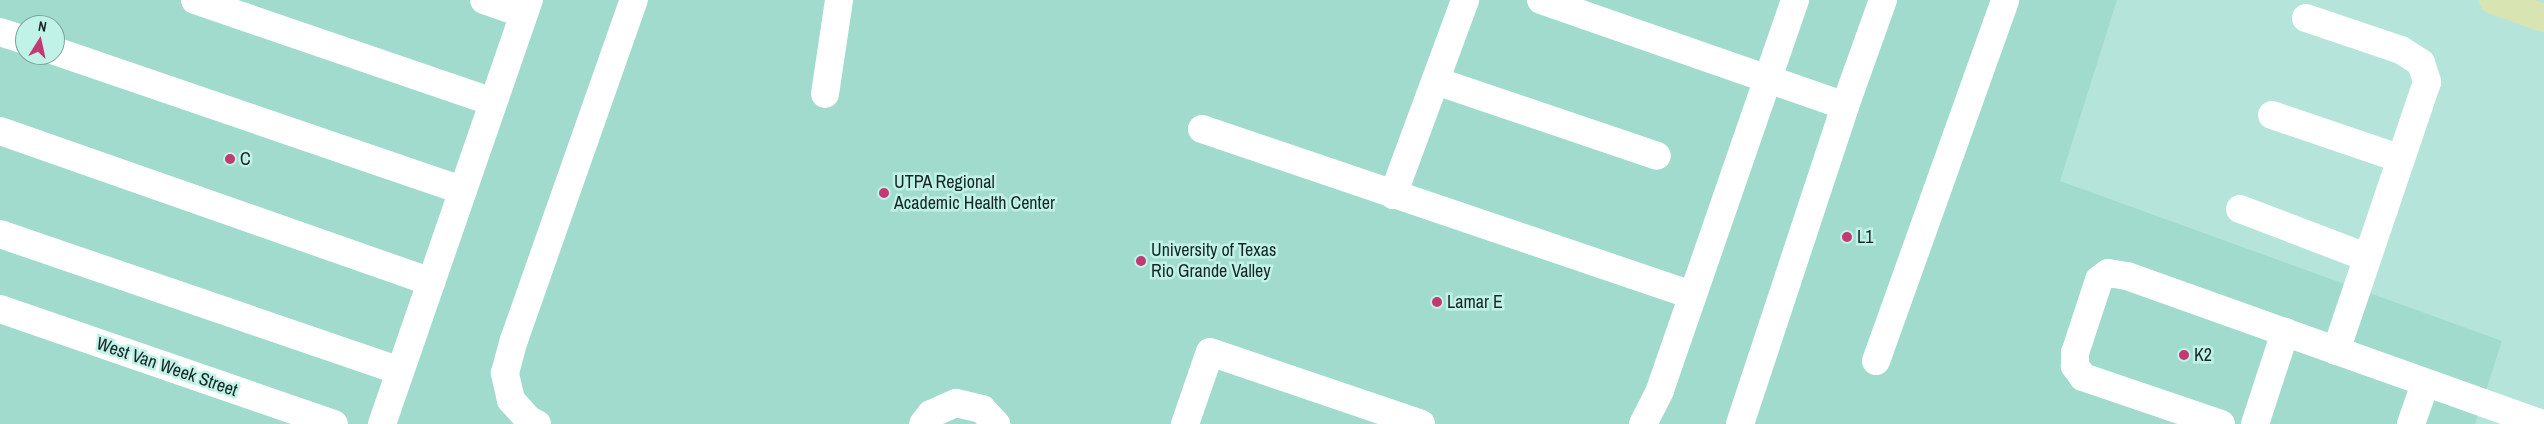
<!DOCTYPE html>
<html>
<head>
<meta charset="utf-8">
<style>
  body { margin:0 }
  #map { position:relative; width:2544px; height:424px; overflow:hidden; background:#b5e5da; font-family:"Archivo Narrow",sans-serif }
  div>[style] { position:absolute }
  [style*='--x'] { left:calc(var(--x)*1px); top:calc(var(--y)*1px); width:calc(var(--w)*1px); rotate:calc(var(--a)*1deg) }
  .built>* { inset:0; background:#a1dbce }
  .minor>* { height:28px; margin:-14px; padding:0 14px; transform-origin:14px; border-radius:14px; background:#fff }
  .major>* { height:28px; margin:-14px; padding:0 14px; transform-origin:14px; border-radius:14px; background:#d8e4b2 }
  .dots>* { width:14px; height:14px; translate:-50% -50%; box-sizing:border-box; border:2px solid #c1f2e7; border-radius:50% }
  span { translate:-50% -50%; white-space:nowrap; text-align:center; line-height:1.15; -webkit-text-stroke:5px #c1f2e7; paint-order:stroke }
  .poi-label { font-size:18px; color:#152724 }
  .left { translate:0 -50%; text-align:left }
  .street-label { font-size:18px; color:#152724 }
  .north { position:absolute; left:15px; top:15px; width:50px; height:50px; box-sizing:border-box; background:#c1f2e7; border:1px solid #7ca199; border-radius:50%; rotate:10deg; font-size:14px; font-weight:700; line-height:20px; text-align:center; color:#152724 }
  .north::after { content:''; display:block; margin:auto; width:18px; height:22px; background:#c33972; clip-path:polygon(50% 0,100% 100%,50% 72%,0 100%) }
</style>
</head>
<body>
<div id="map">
  <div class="built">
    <div style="clip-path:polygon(evenodd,0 0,2117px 0,2060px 181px,2502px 341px,2475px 424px,0 424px,0 0,25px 25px,55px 25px,55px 55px,25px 55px,25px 25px)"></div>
  </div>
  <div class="minor">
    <div style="--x:195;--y:0;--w:315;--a:18.9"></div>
    <div style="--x:484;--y:0;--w:42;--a:19.3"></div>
    <div style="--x:1541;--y:0;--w:322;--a:19.2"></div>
    <div style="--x:1845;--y:106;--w:113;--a:-70.3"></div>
    <div style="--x:2306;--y:18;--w:100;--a:18.6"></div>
    <div style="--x:2401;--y:50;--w:24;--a:33"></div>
    <div style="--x:2421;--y:63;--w:20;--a:72"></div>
    <div style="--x:2427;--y:82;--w:284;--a:108.7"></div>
    <div style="--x:0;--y:32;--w:26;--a:18"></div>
    <div style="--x:55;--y:51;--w:431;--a:18.9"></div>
    <div style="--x:1436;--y:81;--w:233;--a:18.7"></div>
    <div style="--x:825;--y:94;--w:95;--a:-81.5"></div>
    <div style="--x:2272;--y:115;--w:136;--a:18.8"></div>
    <div style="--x:1202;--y:129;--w:517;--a:18.72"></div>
    <div style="--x:0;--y:131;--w:457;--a:19.3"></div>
    <div style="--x:1393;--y:195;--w:208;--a:-69.7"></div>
    <div style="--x:2240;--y:209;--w:135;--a:20.9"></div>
    <div style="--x:0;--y:234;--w:423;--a:18.9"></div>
    <div style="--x:0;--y:309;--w:353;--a:19"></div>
    <div style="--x:1876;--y:361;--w:383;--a:-70.3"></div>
    <div style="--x:382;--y:424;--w:449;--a:-70.9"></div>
    <div style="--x:537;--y:424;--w:9;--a:-153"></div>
    <div style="--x:529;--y:420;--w:27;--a:-132"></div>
    <div style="--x:511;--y:400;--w:28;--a:-103"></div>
    <div style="--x:505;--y:373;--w:34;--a:-75"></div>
    <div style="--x:514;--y:340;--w:361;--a:-70.6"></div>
    <div style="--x:923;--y:424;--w:13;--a:-51"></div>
    <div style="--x:931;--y:414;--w:27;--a:-24"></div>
    <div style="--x:956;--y:403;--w:27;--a:13"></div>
    <div style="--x:982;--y:409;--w:21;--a:47"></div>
    <div style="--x:1185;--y:424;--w:76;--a:-70.9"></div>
    <div style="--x:1210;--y:352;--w:223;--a:18.8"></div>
    <div style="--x:1643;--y:424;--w:38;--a:-63"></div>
    <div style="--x:1660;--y:390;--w:413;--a:-70.9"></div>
    <div style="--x:1740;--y:424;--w:335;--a:-71.7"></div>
    <div style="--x:2221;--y:424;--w:146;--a:-161.2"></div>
    <div style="--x:2083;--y:377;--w:14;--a:-126"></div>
    <div style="--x:2075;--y:366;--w:13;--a:-90"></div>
    <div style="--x:2075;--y:353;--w:77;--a:-71.8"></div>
    <div style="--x:2099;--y:280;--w:11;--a:-38"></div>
    <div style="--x:2108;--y:273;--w:19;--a:9"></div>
    <div style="--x:2127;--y:276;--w:441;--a:19.6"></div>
    <div style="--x:2255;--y:424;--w:97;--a:-71.9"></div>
    <div style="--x:2411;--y:424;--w:42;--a:-70.7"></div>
  </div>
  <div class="major">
    <div style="--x:2493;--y:0;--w:54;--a:19.4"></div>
  </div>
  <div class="dots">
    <div style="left:230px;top:159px;background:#c33972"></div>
    <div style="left:884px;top:193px;background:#c33972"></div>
    <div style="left:1847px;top:237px;background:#c33972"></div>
    <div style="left:1141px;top:261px;background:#c33972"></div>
    <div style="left:1437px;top:302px;background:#c33972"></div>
    <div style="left:2184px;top:355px;background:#c33972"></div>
  </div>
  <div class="poi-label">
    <span class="left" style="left:240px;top:159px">C</span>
    <span class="left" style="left:894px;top:193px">UTPA Regional<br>Academic Health Center</span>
    <span class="left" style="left:1857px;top:237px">L1</span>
    <span class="left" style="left:1151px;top:261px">University of Texas<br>Rio Grande Valley</span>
    <span class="left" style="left:1447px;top:302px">Lamar E</span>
    <span class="left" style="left:2194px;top:355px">K2</span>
  </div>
  <div class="street-label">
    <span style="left:167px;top:367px;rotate:19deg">West Van Week Street</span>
  </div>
  <div class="north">N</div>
</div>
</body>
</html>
